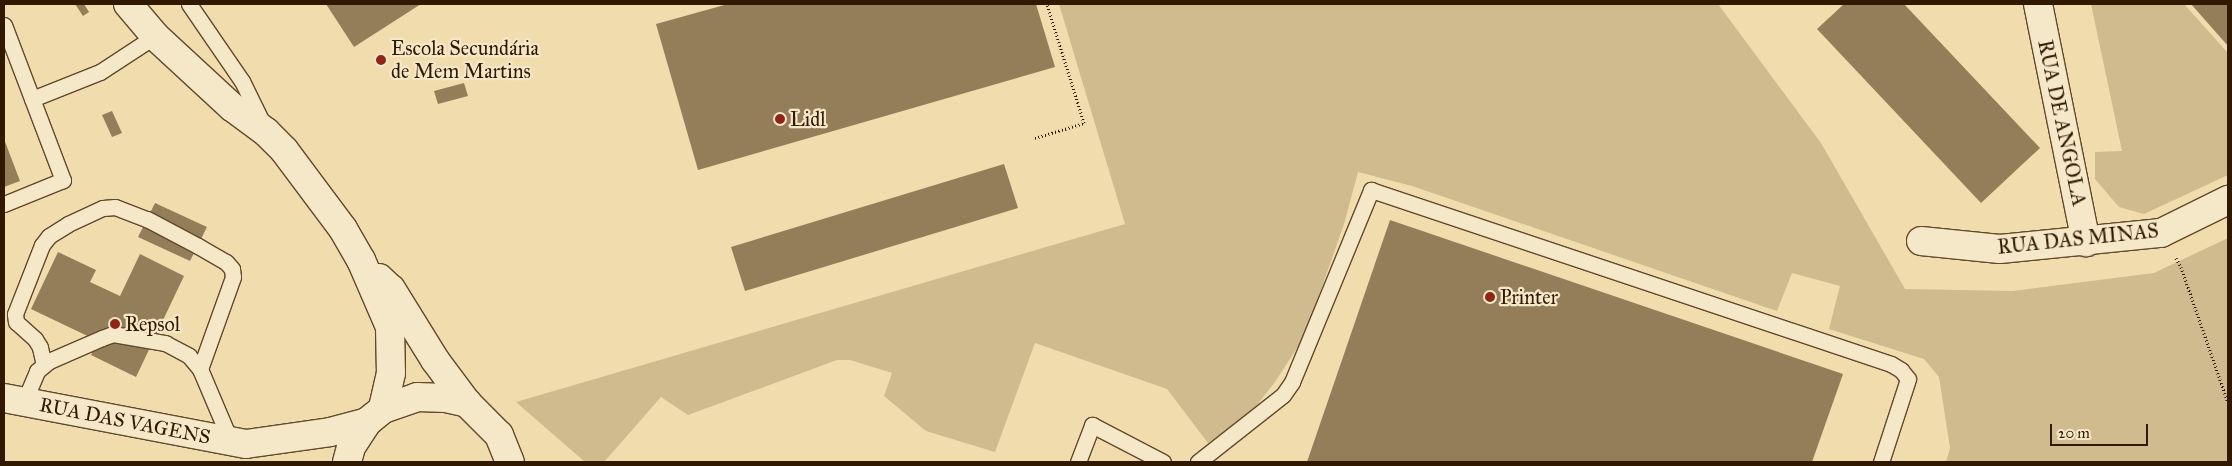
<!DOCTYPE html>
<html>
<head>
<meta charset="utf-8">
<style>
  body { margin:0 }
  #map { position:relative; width:2232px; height:466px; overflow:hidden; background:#f0dcac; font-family:"IM FELL Great Primer",serif }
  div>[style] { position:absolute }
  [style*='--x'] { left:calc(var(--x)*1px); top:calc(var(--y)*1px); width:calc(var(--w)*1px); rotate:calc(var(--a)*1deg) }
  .green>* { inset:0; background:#d0bb8f }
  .building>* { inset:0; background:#947e59 }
  .path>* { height:3px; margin-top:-1.5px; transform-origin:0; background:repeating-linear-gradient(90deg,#311800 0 1px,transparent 0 3.5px) }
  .roads { filter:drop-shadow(1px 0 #61492b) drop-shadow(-1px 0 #61492b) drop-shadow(0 1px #61492b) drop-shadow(0 -1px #61492b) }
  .lane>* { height:15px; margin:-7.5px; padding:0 7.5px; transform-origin:7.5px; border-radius:7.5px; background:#f5e8c9 }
  .street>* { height:28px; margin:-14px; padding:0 14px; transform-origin:14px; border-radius:14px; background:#f5e8c9 }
  .secondary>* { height:28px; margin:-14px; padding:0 14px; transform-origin:14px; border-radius:14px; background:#f5e8c9 }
  .dots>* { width:14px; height:14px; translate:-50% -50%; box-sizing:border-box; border:2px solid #f5e8c9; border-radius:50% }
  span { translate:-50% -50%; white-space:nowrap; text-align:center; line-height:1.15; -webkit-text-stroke:4.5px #f5e8c9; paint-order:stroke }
  .poi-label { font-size:20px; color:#311800 }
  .left { translate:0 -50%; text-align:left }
  .street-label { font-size:20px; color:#311800 }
  .frame { position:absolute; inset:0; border:5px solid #311800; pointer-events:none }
  .scale { position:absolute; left:2050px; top:424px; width:98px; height:22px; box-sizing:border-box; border:2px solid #311800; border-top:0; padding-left:6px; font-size:15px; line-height:18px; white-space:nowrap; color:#311800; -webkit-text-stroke:4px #f5e8c9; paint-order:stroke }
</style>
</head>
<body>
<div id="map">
  <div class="green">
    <div style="clip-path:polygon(1059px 4px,1718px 4px,1821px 143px,1905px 289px,2013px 291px,2154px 273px,2228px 238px,2228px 462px,1946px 462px,1950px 448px,1939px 377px,1924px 359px,1829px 329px,1840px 286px,1792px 273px,1777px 311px,1412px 186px,1358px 172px,1344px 224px,1310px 321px,1299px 345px,1275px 382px,1257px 405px,1238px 422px,1208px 443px,1167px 389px,1035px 343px,995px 452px,926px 431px,884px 396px,892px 373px,850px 360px,837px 360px,688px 415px,661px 397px,604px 462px,585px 462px,516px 402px,1125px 224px)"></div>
    <div style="clip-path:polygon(2091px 4px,2184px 4px,2228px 53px,2228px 175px,2144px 214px,2119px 207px,2095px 179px,2095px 152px,2122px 151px)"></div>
  </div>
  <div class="building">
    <div style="clip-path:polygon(75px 4px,84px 4px,89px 12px,83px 16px)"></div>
    <div style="clip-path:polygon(326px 4px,421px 4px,354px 47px)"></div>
    <div style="clip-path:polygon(728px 4px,1036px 4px,1055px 67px,698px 170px,656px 24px)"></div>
    <div style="clip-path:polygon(1844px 4px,1904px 4px,2040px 148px,1981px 203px,1817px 29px)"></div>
    <div style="clip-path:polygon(2191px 4px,2228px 4px,2228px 46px)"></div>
    <div style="clip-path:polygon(464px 83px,468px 96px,438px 104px,434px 91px)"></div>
    <div style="clip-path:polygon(112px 111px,122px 133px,112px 137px,102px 115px)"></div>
    <div style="clip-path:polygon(4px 139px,20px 181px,4px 187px)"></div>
    <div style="clip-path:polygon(1004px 164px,1018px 208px,745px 291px,731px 247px)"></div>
    <div style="clip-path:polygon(155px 203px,207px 227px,190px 261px,138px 237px)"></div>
    <div style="clip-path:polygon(1390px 220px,1843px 374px,1812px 462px,1307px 462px)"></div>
    <div style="clip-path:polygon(58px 252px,96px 270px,90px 282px,120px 296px,140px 254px,184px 276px,136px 377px,91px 355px,98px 341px,31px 309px)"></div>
  </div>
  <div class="path">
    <div style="--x:1035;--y:138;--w:51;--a:-17"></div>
    <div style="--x:1084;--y:123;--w:125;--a:-107.3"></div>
    <div style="--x:2176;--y:258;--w:10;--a:61"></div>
    <div style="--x:2181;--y:267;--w:144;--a:70.9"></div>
  </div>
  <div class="roads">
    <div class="lane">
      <div style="--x:189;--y:4;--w:93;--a:55.5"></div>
      <div style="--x:242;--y:81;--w:48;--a:64"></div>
      <div style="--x:4;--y:25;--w:166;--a:69.2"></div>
      <div style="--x:63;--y:180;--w:64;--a:157.9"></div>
      <div style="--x:32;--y:99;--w:73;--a:-21.7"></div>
      <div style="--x:100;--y:72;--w:66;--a:-33.2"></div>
      <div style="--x:44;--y:365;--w:18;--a:-103"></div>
      <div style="--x:40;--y:347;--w:9;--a:-122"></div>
      <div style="--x:35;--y:339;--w:25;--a:-138"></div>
      <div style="--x:16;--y:322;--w:8;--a:-97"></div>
      <div style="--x:15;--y:314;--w:74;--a:-68.6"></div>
      <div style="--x:42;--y:245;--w:11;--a:-52"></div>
      <div style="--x:49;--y:236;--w:22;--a:-32"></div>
      <div style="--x:68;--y:224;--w:38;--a:-25"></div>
      <div style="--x:103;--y:208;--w:12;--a:-5"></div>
      <div style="--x:115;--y:207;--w:34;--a:21"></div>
      <div style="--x:147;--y:219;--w:58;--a:27.9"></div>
      <div style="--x:198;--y:246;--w:32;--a:30"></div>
      <div style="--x:226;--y:262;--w:9;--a:49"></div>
      <div style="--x:232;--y:269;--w:8;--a:83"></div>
      <div style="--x:233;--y:277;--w:98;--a:109.7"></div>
      <div style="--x:24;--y:402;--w:34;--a:-67"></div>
      <div style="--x:37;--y:371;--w:16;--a:-40"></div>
      <div style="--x:49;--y:361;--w:58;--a:-23.5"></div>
      <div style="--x:102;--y:338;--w:12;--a:-20"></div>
      <div style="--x:113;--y:334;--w:53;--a:9.8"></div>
      <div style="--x:165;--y:343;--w:27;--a:28"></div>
      <div style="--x:189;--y:356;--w:17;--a:50"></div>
      <div style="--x:200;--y:369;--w:79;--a:67"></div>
      <div style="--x:1078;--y:462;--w:40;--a:-69"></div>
      <div style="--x:1092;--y:425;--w:80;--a:27.5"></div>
      <div style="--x:1198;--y:462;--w:108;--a:-38.2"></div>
      <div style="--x:1283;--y:395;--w:16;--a:-55"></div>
      <div style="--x:1292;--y:382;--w:208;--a:-67.6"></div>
      <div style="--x:1371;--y:190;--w:548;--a:18.5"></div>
      <div style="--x:1891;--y:364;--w:12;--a:31"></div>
      <div style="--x:1901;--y:370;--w:11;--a:52"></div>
      <div style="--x:1908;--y:379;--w:87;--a:108"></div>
    </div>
    <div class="street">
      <div style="--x:128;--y:4;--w:42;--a:49.8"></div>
      <div style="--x:155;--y:36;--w:105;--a:42.7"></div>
      <div style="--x:232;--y:107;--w:42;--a:36.3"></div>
      <div style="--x:266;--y:132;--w:25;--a:45"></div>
      <div style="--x:284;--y:150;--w:99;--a:53.2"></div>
      <div style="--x:343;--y:229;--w:36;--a:60"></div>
      <div style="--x:361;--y:260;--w:73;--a:66.6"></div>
      <div style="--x:390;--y:327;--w:46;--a:88.8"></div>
      <div style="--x:391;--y:373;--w:37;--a:103"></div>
      <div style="--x:2038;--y:4;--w:243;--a:78.6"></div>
      <div style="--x:1921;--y:241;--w:79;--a:5.8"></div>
      <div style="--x:2000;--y:249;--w:162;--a:-5.7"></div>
      <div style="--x:2161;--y:233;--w:75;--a:-26.2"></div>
      <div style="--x:379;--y:278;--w:16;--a:43"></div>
      <div style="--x:391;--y:289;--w:84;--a:58.2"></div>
      <div style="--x:435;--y:360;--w:54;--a:53.3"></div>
    </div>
    <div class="secondary">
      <div style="--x:4;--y:398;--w:246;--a:10.8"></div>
      <div style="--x:246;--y:444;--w:85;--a:-8.1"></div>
      <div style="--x:330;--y:432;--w:38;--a:-15"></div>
      <div style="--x:347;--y:462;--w:16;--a:-75"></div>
      <div style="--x:351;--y:447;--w:30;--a:-57"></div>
      <div style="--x:367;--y:422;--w:21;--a:-39"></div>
      <div style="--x:383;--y:409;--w:36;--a:-19"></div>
      <div style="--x:417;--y:397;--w:29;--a:2"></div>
      <div style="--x:446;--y:398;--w:22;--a:13"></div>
      <div style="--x:467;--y:403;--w:45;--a:45"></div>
      <div style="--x:499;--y:435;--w:29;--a:68"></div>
    </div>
  </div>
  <div class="dots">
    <div style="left:381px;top:60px;background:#8f2418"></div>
    <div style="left:780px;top:119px;background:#8f2418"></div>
    <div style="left:1490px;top:297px;background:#8f2418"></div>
    <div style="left:115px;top:324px;background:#8f2418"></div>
  </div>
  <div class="poi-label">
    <span class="left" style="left:391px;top:60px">Escola Secundária<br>de Mem Martins</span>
    <span class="left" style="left:790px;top:119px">Lidl</span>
    <span class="left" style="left:1500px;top:297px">Printer</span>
    <span class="left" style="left:125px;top:324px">Repsol</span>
  </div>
  <div class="street-label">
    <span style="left:2062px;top:123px;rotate:78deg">RUA DE ANGOLA</span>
    <span style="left:2078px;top:239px;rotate:-6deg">RUA DAS MINAS</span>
    <span style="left:125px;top:421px;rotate:11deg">RUA DAS VAGENS</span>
  </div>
  <div class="frame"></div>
  <div class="scale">20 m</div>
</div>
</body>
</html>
